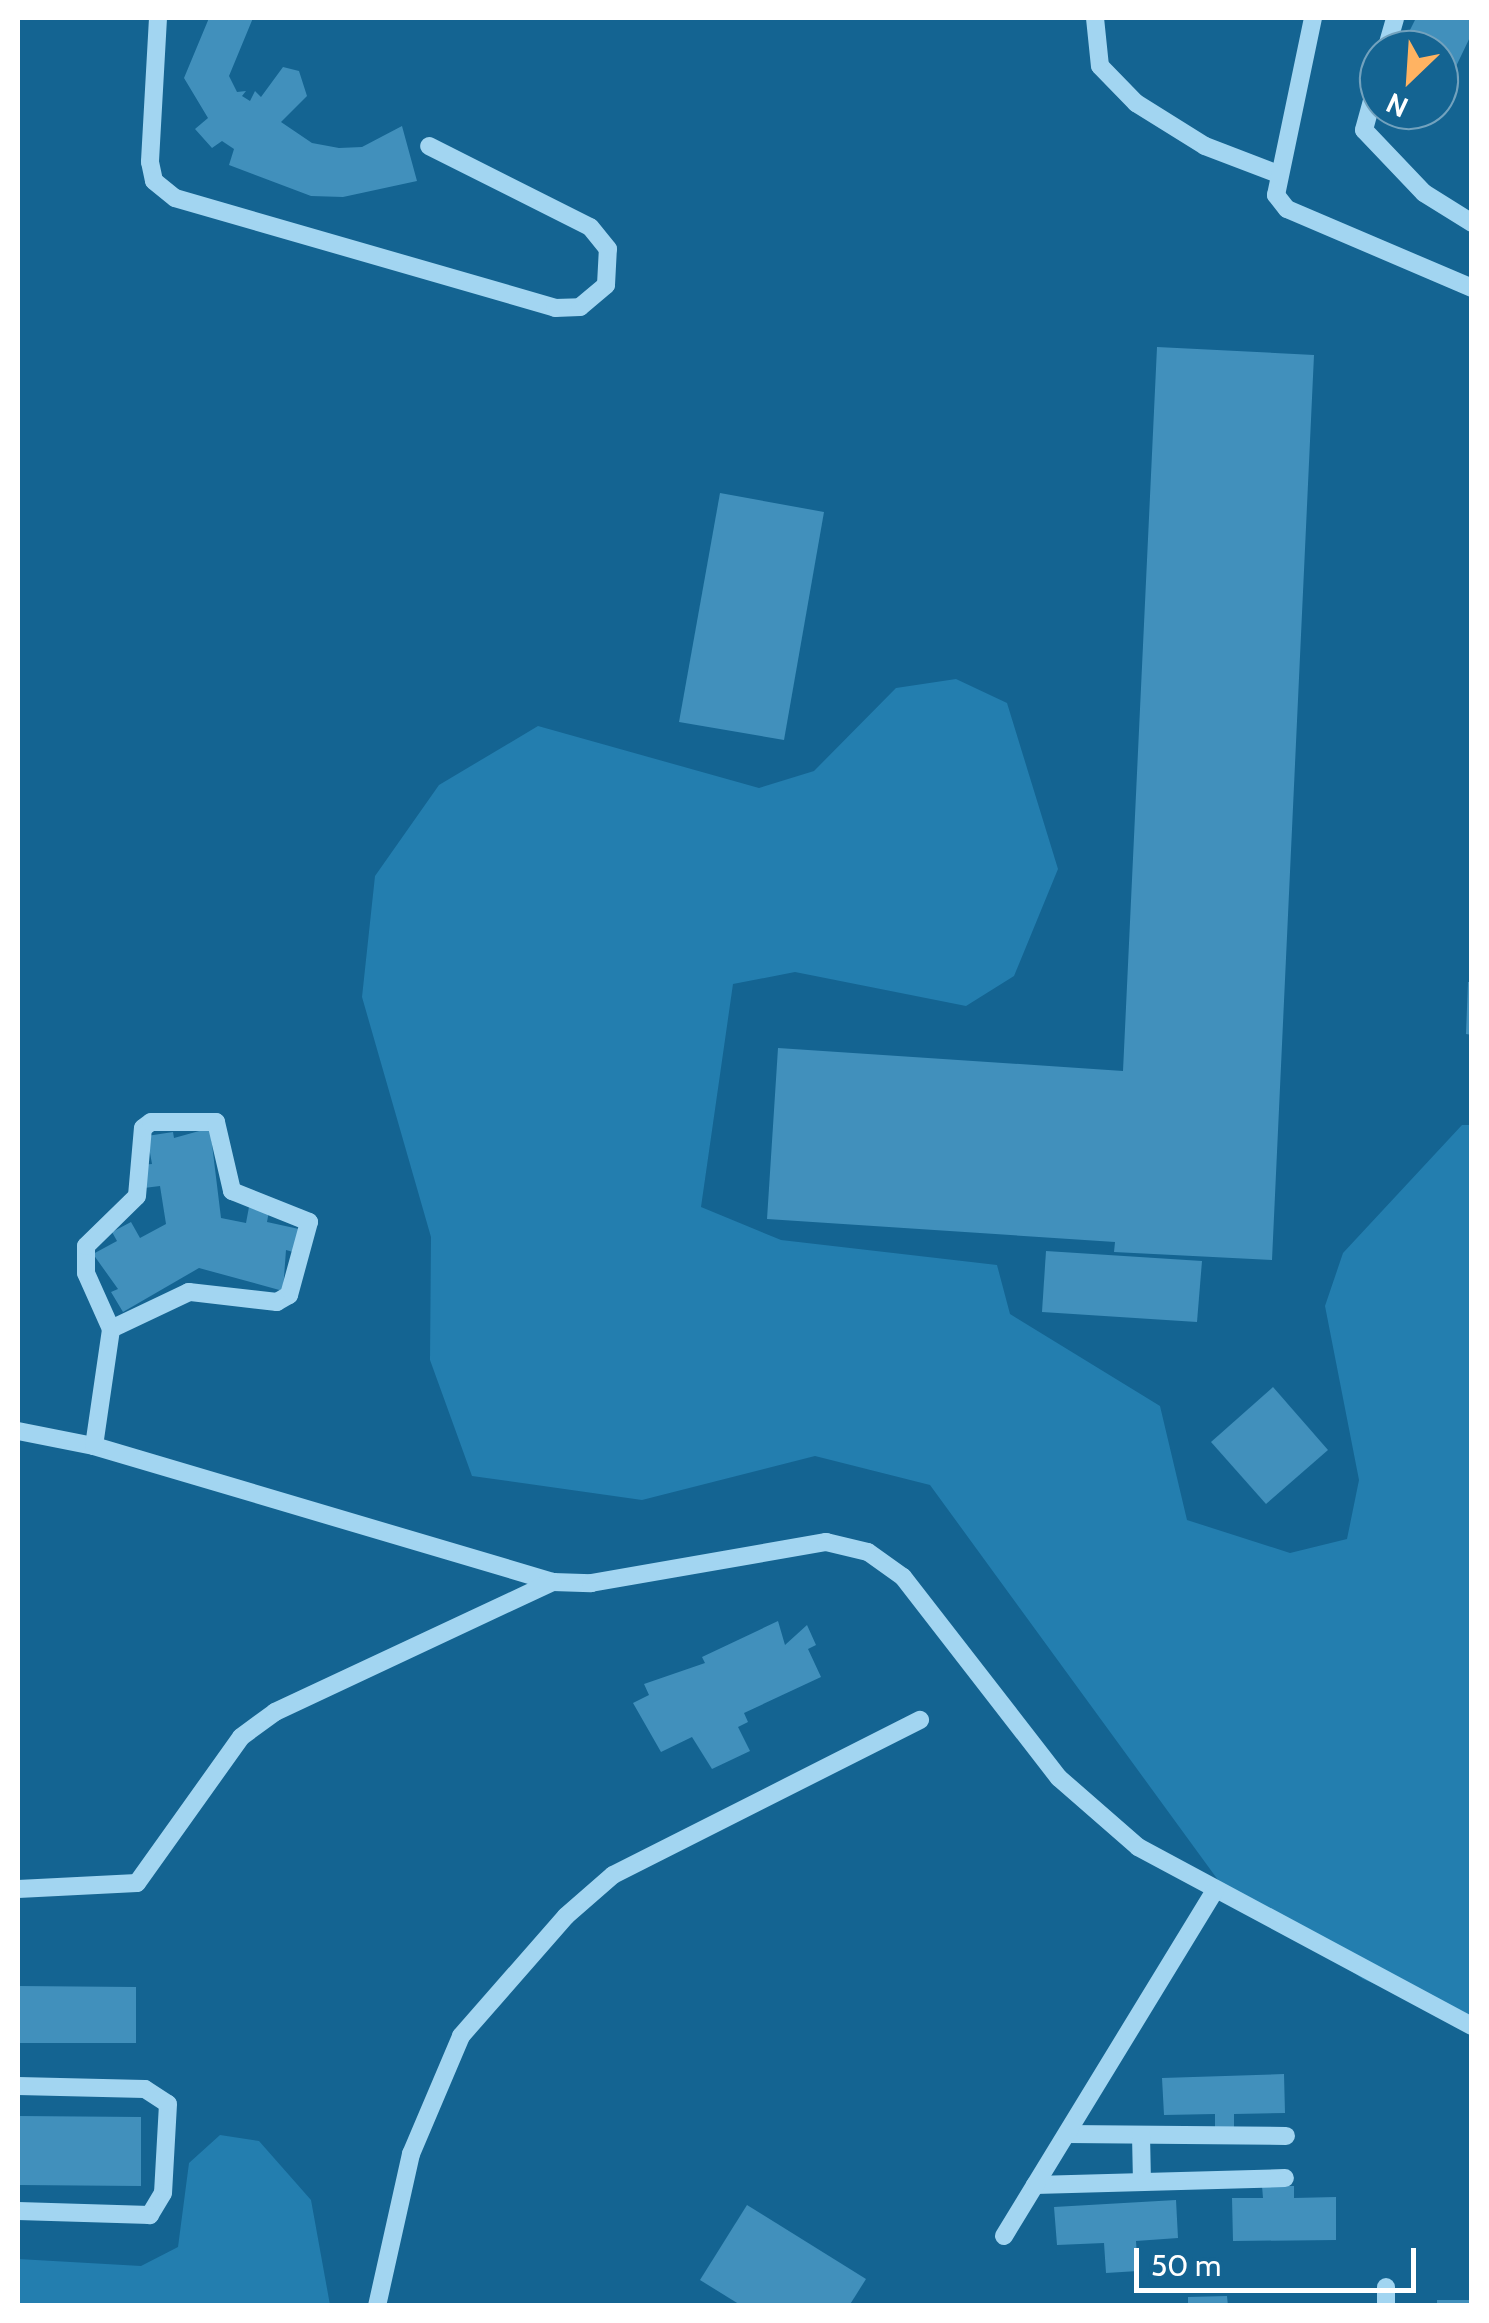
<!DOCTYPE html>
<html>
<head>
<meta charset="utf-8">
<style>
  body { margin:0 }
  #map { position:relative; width:1489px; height:2323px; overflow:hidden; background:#146492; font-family:Cabin,sans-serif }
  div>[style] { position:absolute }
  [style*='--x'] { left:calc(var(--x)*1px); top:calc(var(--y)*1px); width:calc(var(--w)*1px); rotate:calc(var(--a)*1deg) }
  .green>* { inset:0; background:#237eaf }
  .building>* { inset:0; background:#4190bc }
  .minor>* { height:18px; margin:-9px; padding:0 9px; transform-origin:9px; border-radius:9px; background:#a2d5f1 }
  span { translate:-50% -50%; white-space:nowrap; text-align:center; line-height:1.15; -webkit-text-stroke:8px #146492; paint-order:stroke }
  .frame { position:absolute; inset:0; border:20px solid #fff; pointer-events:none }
  .north { position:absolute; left:1359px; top:30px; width:100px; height:100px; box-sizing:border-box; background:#146492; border:2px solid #72a2be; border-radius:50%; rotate:205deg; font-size:28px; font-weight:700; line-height:40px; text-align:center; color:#fff }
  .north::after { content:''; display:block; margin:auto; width:35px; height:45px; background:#ffb362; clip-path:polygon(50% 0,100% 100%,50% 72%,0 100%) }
  .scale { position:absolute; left:1134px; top:2248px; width:282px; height:45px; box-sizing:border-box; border:5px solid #fff; border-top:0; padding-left:12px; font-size:30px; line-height:35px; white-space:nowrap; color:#fff; -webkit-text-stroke:8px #146492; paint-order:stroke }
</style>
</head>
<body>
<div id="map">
  <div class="green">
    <div style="clip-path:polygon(956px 679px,1007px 703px,1058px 869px,1014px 976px,966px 1006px,795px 972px,733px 984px,701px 1207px,781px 1240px,997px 1265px,1010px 1314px,1160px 1406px,1187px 1520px,1290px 1553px,1347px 1539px,1359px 1480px,1325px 1306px,1343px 1253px,1462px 1125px,1471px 1125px,1471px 2025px,1363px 1979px,1218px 1880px,930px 1485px,815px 1456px,642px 1500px,472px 1476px,430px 1360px,431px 1237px,362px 997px,375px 876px,439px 785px,538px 726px,759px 788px,814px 771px,896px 688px)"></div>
    <div style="clip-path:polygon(220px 2135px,259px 2141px,311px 2200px,330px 2305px,18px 2305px,18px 2259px,141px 2266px,178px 2247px,189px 2163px)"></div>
  </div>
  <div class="building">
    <div style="clip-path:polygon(209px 18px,253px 18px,229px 76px,237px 92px,246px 91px,242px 96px,250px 101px,255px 91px,261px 97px,283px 67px,299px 71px,307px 96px,281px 122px,312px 143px,339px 148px,362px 147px,402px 126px,417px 181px,343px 197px,311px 196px,229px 165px,234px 149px,222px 141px,212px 148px,195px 129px,208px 118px,184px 78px)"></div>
    <div style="clip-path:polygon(1416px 18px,1472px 18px,1472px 33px,1439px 102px,1439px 50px,1400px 50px)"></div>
    <div style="clip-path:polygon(1157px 347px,1314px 355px,1272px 1260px,1114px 1252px,1115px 1242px,767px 1219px,778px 1048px,1123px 1071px)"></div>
    <div style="clip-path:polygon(720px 493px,824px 512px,784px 740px,679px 722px)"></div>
    <div style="clip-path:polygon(1468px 982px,1472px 982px,1472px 1035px,1466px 1034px)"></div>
    <div style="clip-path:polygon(210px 1128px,221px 1218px,246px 1223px,249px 1207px,269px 1211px,267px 1222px,299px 1229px,293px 1252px,286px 1250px,283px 1291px,199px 1268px,123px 1312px,111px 1292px,118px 1289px,93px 1254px,117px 1241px,112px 1232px,131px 1222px,140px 1238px,166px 1224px,160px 1186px,144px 1188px,140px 1165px,152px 1164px,147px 1136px,173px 1132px,174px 1138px)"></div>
    <div style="clip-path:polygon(1046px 1251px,1202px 1261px,1197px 1322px,1042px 1312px)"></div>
    <div style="clip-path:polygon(1273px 1387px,1328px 1450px,1266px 1504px,1211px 1442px)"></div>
    <div style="clip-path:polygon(778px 1621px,785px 1645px,807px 1625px,816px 1645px,808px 1649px,821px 1677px,744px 1713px,748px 1722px,738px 1727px,750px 1751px,712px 1769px,692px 1737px,661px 1752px,633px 1703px,649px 1695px,644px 1684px,705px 1663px,702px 1657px)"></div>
    <div style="clip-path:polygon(18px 1986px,136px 1987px,136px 2043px,18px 2043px)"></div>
    <div style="clip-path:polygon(1284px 2074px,1285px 2113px,1234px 2114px,1234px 2127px,1215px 2127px,1215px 2114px,1164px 2115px,1162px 2078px)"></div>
    <div style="clip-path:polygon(18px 2116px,141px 2117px,141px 2186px,18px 2185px)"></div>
    <div style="clip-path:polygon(1262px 2186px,1294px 2186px,1294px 2198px,1336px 2197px,1336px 2240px,1233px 2241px,1232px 2198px,1263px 2198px)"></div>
    <div style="clip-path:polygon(1176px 2200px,1178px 2238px,1136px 2241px,1138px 2271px,1106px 2273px,1104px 2243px,1057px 2245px,1054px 2207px)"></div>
    <div style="clip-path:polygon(747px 2205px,866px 2279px,849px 2306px,742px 2306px,700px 2280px)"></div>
    <div style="clip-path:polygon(1227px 2296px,1228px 2306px,1188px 2306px,1188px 2297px)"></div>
    <div style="clip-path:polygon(1437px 2300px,1472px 2300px,1472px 2306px,1437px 2306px)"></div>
  </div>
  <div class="minor">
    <div style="--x:158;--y:18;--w:144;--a:93.2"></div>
    <div style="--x:150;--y:162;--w:19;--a:78"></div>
    <div style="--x:154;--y:181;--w:27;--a:39"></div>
    <div style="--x:175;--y:198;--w:396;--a:16.1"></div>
    <div style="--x:555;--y:308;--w:25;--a:-2"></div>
    <div style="--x:580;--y:307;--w:34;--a:-40"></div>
    <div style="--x:606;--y:285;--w:36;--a:-87"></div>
    <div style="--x:608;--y:249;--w:28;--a:-129"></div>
    <div style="--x:590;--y:227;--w:180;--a:-153.3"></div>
    <div style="--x:1095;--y:18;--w:48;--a:84.1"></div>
    <div style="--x:1100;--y:66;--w:52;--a:45.8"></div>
    <div style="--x:1136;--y:103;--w:81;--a:31.9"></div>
    <div style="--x:1205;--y:146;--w:78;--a:21"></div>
    <div style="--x:1313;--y:18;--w:181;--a:101.8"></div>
    <div style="--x:1276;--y:195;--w:18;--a:52"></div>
    <div style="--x:1287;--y:209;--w:201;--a:23.1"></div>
    <div style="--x:1386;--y:50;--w:33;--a:-74"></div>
    <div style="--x:1379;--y:75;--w:57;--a:105.3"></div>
    <div style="--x:1364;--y:130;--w:87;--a:46.4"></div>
    <div style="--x:1424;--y:193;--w:57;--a:32"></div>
    <div style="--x:18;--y:1431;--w:77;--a:11.2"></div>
    <div style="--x:94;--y:1446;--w:479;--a:16.5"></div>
    <div style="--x:553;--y:1582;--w:38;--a:2"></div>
    <div style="--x:591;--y:1583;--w:239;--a:-9.9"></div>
    <div style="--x:826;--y:1542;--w:43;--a:13.4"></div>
    <div style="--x:868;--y:1552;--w:43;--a:35.5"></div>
    <div style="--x:903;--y:1577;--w:254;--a:52.2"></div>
    <div style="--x:1059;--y:1778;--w:105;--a:41.1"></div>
    <div style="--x:1138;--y:1847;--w:379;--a:28.2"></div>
    <div style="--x:94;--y:1446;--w:118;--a:-81.7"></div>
    <div style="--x:111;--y:1329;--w:61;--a:-114.1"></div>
    <div style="--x:86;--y:1273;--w:27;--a:-90"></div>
    <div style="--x:86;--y:1246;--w:71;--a:-44.4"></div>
    <div style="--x:137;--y:1196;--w:68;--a:-85"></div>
    <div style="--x:143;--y:1128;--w:10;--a:-37"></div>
    <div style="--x:151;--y:1122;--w:65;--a:0"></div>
    <div style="--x:216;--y:1122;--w:71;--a:76.9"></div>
    <div style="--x:232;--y:1191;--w:83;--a:21.9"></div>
    <div style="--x:309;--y:1222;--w:76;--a:105.3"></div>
    <div style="--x:289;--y:1295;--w:14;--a:150"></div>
    <div style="--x:277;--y:1302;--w:89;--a:-173.5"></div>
    <div style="--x:189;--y:1292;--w:86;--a:154.6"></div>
    <div style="--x:18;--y:1889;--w:119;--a:-2.9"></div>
    <div style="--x:137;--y:1883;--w:179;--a:-54.5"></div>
    <div style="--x:241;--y:1737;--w:42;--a:-36.3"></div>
    <div style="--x:275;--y:1712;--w:307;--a:-25.1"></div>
    <div style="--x:18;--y:2086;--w:127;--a:1.4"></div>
    <div style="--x:145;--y:2089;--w:27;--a:33"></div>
    <div style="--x:168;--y:2104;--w:89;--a:93.2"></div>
    <div style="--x:163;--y:2193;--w:26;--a:121"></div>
    <div style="--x:150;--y:2215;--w:132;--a:-178.3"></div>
    <div style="--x:1067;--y:2134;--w:219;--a:0.5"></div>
    <div style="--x:1141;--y:2135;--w:47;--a:88.8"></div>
    <div style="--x:1035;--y:2185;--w:250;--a:-1.6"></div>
    <div style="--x:1004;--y:2236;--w:404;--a:-58.6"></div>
    <div style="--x:377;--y:2306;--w:156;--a:-77.4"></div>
    <div style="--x:411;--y:2154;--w:128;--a:-67"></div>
    <div style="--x:461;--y:2036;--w:159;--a:-48.8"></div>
    <div style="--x:566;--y:1916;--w:62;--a:-41.1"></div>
    <div style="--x:613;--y:1875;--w:344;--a:-26.8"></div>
    <div style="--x:1386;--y:2306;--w:19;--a:-90"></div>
  </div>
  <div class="frame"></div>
  <div class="north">N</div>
  <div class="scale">50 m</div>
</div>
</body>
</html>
